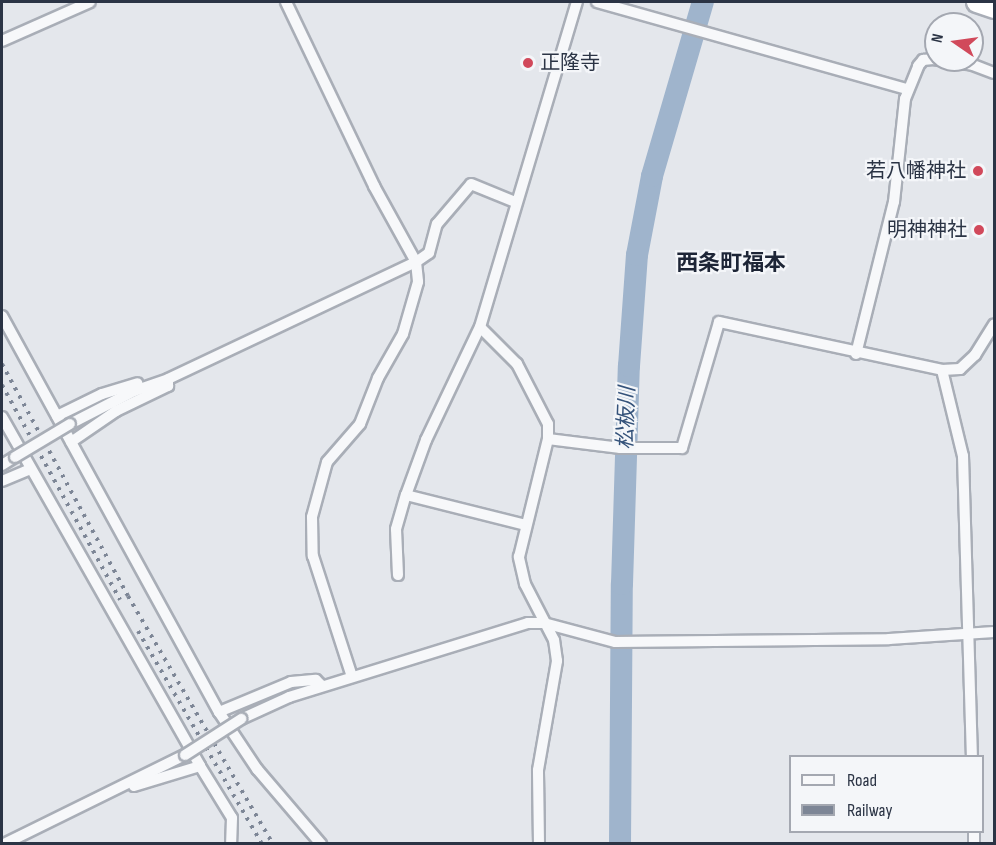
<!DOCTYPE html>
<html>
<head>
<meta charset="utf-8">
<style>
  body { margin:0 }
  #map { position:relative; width:996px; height:845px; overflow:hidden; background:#e4e7ec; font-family:"Sofia Sans Condensed","Noto Sans JP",sans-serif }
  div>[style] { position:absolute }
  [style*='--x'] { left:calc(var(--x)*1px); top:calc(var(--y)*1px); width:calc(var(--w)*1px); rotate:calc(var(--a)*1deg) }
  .river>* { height:22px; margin:-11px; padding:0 11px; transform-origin:11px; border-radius:11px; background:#9fb4cc }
  .roads { filter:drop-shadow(2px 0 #a9aeb7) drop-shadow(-2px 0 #a9aeb7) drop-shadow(0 2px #a9aeb7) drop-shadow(0 -2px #a9aeb7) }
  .street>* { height:10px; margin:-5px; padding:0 5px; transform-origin:5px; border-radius:5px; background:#f7f8fa }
  .highway>* { height:20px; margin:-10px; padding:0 10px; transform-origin:10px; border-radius:10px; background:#fff }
  .rail>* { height:4px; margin-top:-2px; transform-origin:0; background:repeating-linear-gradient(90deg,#7d8696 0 3px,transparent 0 9px) }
  .bridges { filter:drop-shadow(2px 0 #a9aeb7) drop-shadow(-2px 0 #a9aeb7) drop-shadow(0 2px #a9aeb7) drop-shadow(0 -2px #a9aeb7) }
  .street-bridge>* { height:10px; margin:-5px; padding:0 5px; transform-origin:5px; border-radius:5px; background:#f7f8fa }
  .dots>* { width:16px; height:16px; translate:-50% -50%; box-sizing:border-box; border:3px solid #f4f6f9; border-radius:50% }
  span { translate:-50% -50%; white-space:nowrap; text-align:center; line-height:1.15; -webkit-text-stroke:4.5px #f4f6f9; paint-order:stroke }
  .poi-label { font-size:20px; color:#2b3445 }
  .left { translate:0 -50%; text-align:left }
  .right { translate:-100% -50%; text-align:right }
  .water-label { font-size:21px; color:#34527a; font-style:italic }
  .quarter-label { font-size:22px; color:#1d2536; font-weight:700 }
  .frame { position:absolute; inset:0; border:3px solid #2b3445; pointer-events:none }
  .legend { position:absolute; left:789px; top:755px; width:195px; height:78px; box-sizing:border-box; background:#f4f6f9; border:2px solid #a4a8b1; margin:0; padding:8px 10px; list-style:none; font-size:18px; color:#2b3445 }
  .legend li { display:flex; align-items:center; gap:12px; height:30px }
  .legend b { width:30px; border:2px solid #a4a8b1 }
  .north { position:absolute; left:924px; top:12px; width:60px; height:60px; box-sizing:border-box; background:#f4f6f9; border:2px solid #a4a8b1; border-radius:50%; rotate:283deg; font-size:16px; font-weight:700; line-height:24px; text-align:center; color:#2b3445 }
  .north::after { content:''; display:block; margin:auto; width:21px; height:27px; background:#d1495b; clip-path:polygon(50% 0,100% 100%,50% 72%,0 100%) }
</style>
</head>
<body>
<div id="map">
  <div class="river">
    <div style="--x:620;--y:844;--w:260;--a:-89.6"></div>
    <div style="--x:622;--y:584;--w:218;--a:-88.2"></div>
    <div style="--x:629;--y:366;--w:111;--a:-85.9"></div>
    <div style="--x:637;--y:255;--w:80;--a:-79.2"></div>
    <div style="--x:652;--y:176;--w:181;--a:-73.7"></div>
  </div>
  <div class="roads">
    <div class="street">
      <div style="--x:286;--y:2;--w:204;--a:64.4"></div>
      <div style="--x:374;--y:186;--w:87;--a:61.1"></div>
      <div style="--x:416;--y:262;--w:20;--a:84"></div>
      <div style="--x:418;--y:282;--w:54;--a:106.1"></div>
      <div style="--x:403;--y:334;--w:51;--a:119.6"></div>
      <div style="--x:378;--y:378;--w:49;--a:111.4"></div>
      <div style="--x:360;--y:424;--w:50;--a:131"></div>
      <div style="--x:327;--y:462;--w:57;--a:105.3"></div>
      <div style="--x:312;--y:517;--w:39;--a:89"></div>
      <div style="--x:313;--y:556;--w:127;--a:72.1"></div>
      <div style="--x:597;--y:2;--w:322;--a:15.7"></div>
      <div style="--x:2;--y:41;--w:96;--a:-23.9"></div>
      <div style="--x:2;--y:316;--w:452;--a:61.3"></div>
      <div style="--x:219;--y:712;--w:69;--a:56.3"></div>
      <div style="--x:257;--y:769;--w:99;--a:49.5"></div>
      <div style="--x:856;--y:354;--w:157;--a:-76"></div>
      <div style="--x:894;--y:202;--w:104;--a:-83.9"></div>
      <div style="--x:905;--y:99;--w:35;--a:-68"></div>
      <div style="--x:918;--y:66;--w:8;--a:-50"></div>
      <div style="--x:923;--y:60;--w:10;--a:-6"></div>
      <div style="--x:933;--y:59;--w:40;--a:8.5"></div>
      <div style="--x:973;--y:65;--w:22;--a:21"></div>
      <div style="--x:942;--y:370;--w:18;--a:-3"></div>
      <div style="--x:960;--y:369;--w:21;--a:-43"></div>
      <div style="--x:975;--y:355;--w:36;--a:-58"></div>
      <div style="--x:57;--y:416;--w:50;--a:-26.1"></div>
      <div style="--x:102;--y:394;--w:37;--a:-17"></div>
      <div style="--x:2;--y:417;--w:401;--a:60.4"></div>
      <div style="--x:70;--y:424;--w:72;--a:-27.3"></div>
      <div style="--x:134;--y:391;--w:36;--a:-19"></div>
      <div style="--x:168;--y:379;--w:274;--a:-25.3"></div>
      <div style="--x:416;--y:262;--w:16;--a:-35"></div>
      <div style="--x:429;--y:253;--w:30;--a:-75"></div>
      <div style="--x:437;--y:224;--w:52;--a:-49.6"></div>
      <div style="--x:471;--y:184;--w:48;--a:22.2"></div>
      <div style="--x:548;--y:439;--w:73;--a:7.1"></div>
      <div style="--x:620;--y:448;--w:62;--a:0"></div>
      <div style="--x:682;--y:448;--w:131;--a:-73.6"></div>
      <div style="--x:719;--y:322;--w:228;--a:12.1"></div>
      <div style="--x:942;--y:370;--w:89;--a:76.3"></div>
      <div style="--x:963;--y:456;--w:300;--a:88.3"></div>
      <div style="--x:71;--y:442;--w:55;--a:-34.6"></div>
      <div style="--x:116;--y:411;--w:58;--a:-25.7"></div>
      <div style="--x:168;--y:386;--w:4;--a:-90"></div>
      <div style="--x:2;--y:465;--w:15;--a:-32"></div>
      <div style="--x:2;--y:481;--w:30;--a:-23"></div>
      <div style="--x:406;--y:495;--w:123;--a:14.1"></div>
      <div style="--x:398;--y:575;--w:46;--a:-92.5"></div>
      <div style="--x:396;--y:529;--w:35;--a:-74"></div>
      <div style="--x:406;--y:495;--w:59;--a:-70"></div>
      <div style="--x:426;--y:440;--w:125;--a:-64.5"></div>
      <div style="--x:219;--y:712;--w:78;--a:-22.6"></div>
      <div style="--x:291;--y:682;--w:25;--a:-5"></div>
      <div style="--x:316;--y:680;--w:8;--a:45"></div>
      <div style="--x:241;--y:719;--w:53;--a:-24.6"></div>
      <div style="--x:289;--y:697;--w:250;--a:-17.2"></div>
      <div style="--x:528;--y:623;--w:16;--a:0"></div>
      <div style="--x:544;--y:623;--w:73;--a:15"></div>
      <div style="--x:615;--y:642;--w:274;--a:-0.6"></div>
      <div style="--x:889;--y:639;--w:105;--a:-3.8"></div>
      <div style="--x:134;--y:786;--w:69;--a:-16.9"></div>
      <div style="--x:200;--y:766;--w:61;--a:58.4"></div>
      <div style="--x:232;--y:818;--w:26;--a:92"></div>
      <div style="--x:974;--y:832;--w:12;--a:90"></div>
      <div style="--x:4;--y:844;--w:202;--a:-26.2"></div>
      <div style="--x:539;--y:844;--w:74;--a:-90.8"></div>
      <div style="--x:538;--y:770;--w:111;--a:-80.1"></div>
      <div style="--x:557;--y:661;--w:21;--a:-98"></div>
      <div style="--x:554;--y:640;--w:63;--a:-117.4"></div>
      <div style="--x:525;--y:584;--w:28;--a:-103"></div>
      <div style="--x:519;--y:557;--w:122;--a:-76.2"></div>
      <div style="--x:548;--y:439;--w:15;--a:-90"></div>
      <div style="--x:548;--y:424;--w:68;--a:-117.3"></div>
      <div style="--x:517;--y:364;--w:52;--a:-135"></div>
      <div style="--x:480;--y:327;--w:339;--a:-73.4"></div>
    </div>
    <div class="highway">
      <div style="--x:977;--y:2;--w:18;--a:19"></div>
    </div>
  </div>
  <div class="rail">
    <div style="--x:2;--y:364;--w:264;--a:61.5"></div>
    <div style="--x:128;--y:596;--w:287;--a:59.7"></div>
    <div style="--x:2;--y:385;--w:245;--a:61.2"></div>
    <div style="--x:138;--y:631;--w:246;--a:59.8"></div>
  </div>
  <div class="bridges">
    <div class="street-bridge">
      <div style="--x:15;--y:457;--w:64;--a:-31"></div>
      <div style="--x:185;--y:755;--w:67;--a:-32.7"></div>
    </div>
  </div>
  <div class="dots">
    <div style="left:528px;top:63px;background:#d1495b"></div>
    <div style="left:978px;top:171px;background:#d1495b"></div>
    <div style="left:979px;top:230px;background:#d1495b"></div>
  </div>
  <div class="poi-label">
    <span class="left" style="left:540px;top:63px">正隆寺</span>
    <span class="right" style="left:966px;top:171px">若八幡神社</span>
    <span class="right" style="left:967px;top:230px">明神神社</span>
  </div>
  <div class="water-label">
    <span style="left:627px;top:418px;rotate:-88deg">松板川</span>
  </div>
  <div class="quarter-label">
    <span style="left:731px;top:264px">西条町福本</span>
  </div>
  <div class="frame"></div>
  <ul class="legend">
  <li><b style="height:8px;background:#f7f8fa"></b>Road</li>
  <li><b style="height:8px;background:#7d8696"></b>Railway</li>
  </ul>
  <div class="north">N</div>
</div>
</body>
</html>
